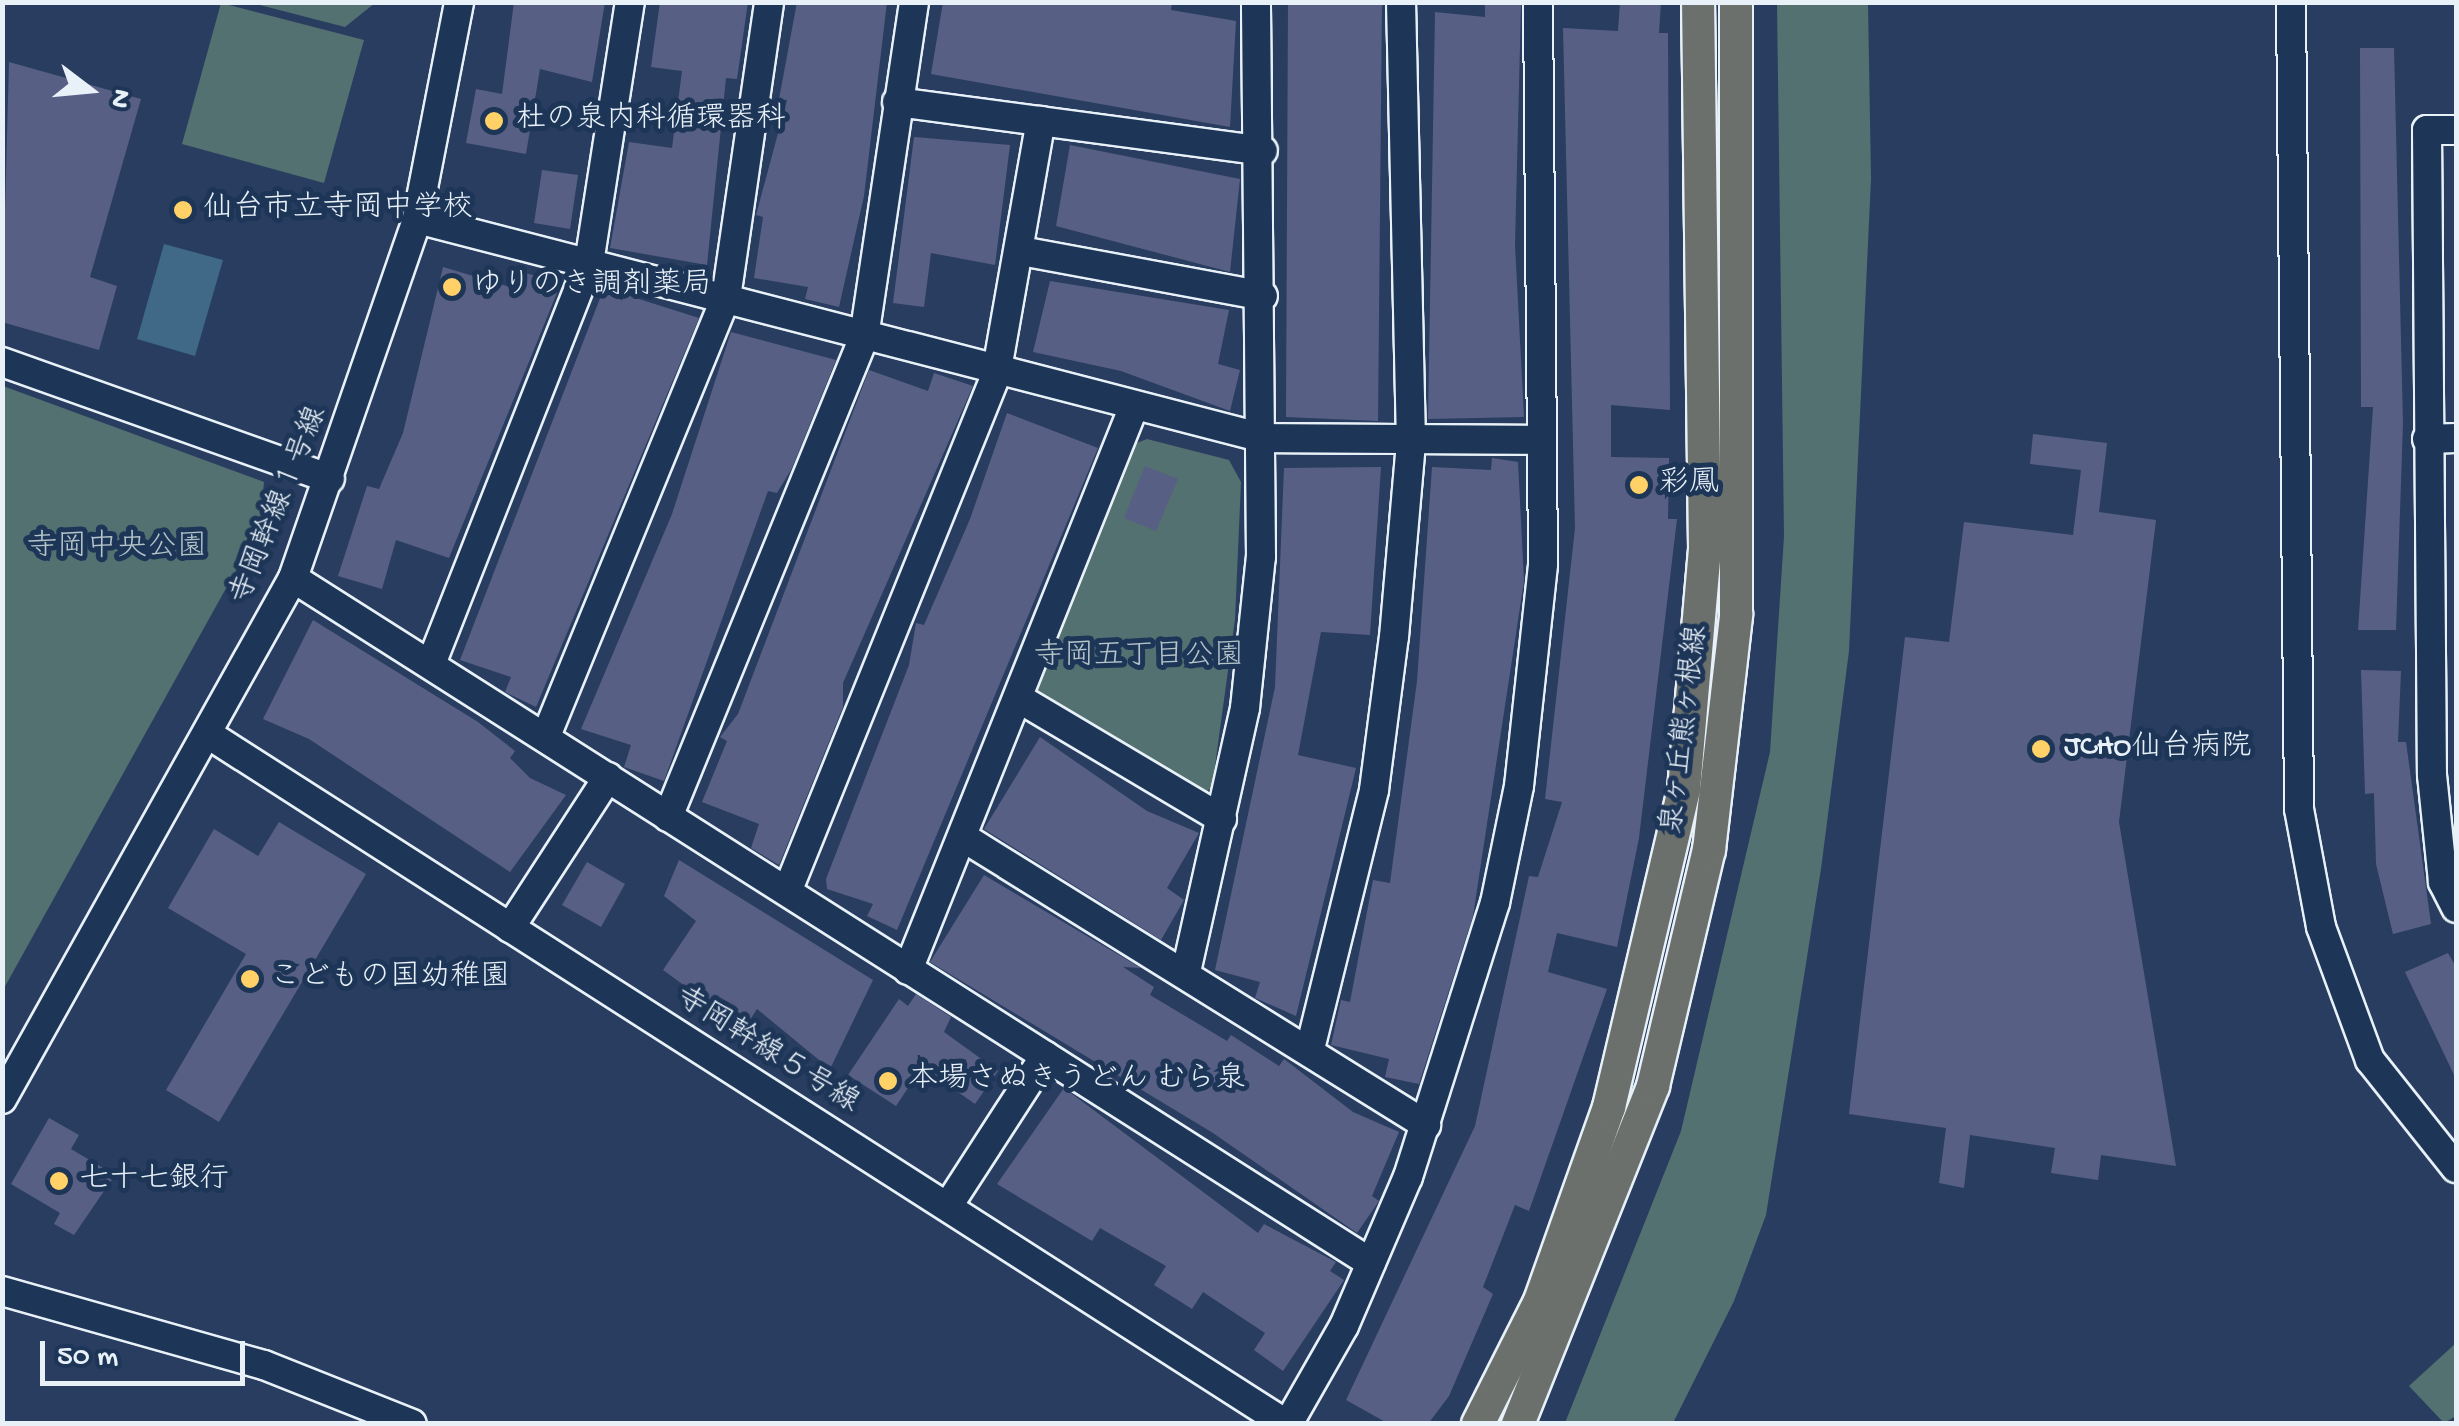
<!DOCTYPE html>
<html>
<head>
<meta charset="utf-8">
<style>
  body { margin:0 }
  #map { position:relative; width:2459px; height:1426px; overflow:hidden; background:#293d60; font-family:"Gochi Hand","Klee One",sans-serif }
  div>[style] { position:absolute }
  [style*='--x'] { left:calc(var(--x)*1px); top:calc(var(--y)*1px); width:calc(var(--w)*1px); rotate:calc(var(--a)*1deg) }
  .green>* { inset:0; background:#537170 }
  .water>* { inset:0; background:#3f6986 }
  .building>* { inset:0; background:#585f85 }
  .roads { filter:drop-shadow(2px 0 #e8f1f8) drop-shadow(-2px 0 #e8f1f8) drop-shadow(0 2px #e8f1f8) drop-shadow(0 -2px #e8f1f8) }
  .minor>* { height:28px; margin:-14px; padding:0 14px; transform-origin:14px; border-radius:14px; background:#1d3557 }
  .major>* { height:32px; margin:-16px; padding:0 16px; transform-origin:16px; border-radius:16px; background:#6b706d }
  .dots>* { width:28px; height:28px; translate:-50% -50%; box-sizing:border-box; border:5px solid #1d3557; border-radius:50% }
  span { translate:-50% -50%; white-space:nowrap; text-align:center; line-height:1.15; -webkit-text-stroke:10px #1d3557; paint-order:stroke }
  .poi-label { font-size:30px; color:#e8f1f8 }
  .left { translate:0 -50%; text-align:left }
  .street-label { font-size:30px; color:#e8f1f8 }
  .park-label { font-size:30px; color:#b4c4c8 }
  .frame { position:absolute; inset:0; border:5px solid #e8f1f8; pointer-events:none }
  .north { position:absolute; left:40px; top:40px; width:100px; height:100px; -webkit-text-stroke:8px #1d3557; paint-order:stroke; rotate:106deg; font-size:28px; font-weight:700; line-height:40px; text-align:center; color:#e8f1f8 }
  .north::after { content:''; display:block; margin:auto; width:35px; height:45px; background:#e8f1f8; clip-path:polygon(50% 0,100% 100%,50% 72%,0 100%) }
  .scale { position:absolute; left:40px; top:1341px; width:205px; height:45px; box-sizing:border-box; border:5px solid #e8f1f8; border-top:0; padding-left:12px; font-size:30px; line-height:35px; white-space:nowrap; color:#e8f1f8; -webkit-text-stroke:8px #1d3557; paint-order:stroke }
</style>
</head>
<body>
<div id="map">
  <div class="green">
    <div style="clip-path:polygon(221px 3px,364px 40px,324px 183px,182px 144px)"></div>
    <div style="clip-path:polygon(252px 3px,375px 3px,345px 27px)"></div>
    <div style="clip-path:polygon(1777px 3px,1868px 3px,1871px 179px,1849px 651px,1821px 869px,1766px 1215px,1734px 1301px,1673px 1423px,1565px 1423px,1681px 1131px,1770px 752px,1784px 536px)"></div>
    <div style="clip-path:polygon(3px 386px,264px 482px,260px 527px,3px 990px)"></div>
    <div style="clip-path:polygon(1147px 439px,1229px 460px,1241px 482px,1235px 619px,1212px 788px,1202px 794px,1038px 703px,1032px 687px,1124px 448px)"></div>
    <div style="clip-path:polygon(2456px 1343px,2456px 1416px,2444px 1423px,2409px 1386px)"></div>
  </div>
  <div class="water">
    <div style="clip-path:polygon(164px 244px,223px 260px,195px 356px,137px 339px)"></div>
  </div>
  <div class="building">
    <div style="clip-path:polygon(514px 2px,605px 2px,592px 82px,540px 69px,526px 154px,466px 143px,476px 89px,502px 94px)"></div>
    <div style="clip-path:polygon(660px 2px,748px 2px,737px 79px,726px 78px,707px 265px,610px 248px,629px 142px,672px 148px,682px 71px,651px 67px)"></div>
    <div style="clip-path:polygon(797px 2px,887px 2px,864px 196px,839px 307px,805px 299px,808px 287px,754px 278px,763px 217px,756px 215px,787px 100px,779px 99px)"></div>
    <div style="clip-path:polygon(943px 2px,1172px 2px,1171px 10px,1236px 21px,1230px 127px,931px 74px)"></div>
    <div style="clip-path:polygon(1288px 2px,1382px 2px,1378px 421px,1286px 417px)"></div>
    <div style="clip-path:polygon(1620px 2px,1661px 2px,1659px 33px,1668px 33px,1670px 410px,1611px 405px,1611px 457px,1669px 458px,1668px 519px,1677px 519px,1639px 838px,1617px 947px,1557px 933px,1548px 972px,1607px 989px,1529px 1211px,1515px 1205px,1483px 1287px,1493px 1294px,1449px 1396px,1428px 1424px,1389px 1424px,1346px 1400px,1475px 1126px,1529px 876px,1538px 877px,1562px 802px,1545px 799px,1575px 528px,1563px 28px,1618px 31px)"></div>
    <div style="clip-path:polygon(1485px 5px,1521px 5px,1515px 245px,1524px 417px,1428px 419px,1435px 12px,1485px 17px)"></div>
    <div style="clip-path:polygon(2360px 48px,2394px 48px,2403px 423px,2396px 630px,2358px 630px,2373px 407px,2361px 407px)"></div>
    <div style="clip-path:polygon(9px 62px,141px 99px,90px 277px,117px 286px,99px 350px,2px 322px)"></div>
    <div style="clip-path:polygon(914px 137px,1010px 145px,995px 265px,931px 253px,924px 307px,893px 303px)"></div>
    <div style="clip-path:polygon(1070px 145px,1240px 179px,1230px 272px,1056px 226px)"></div>
    <div style="clip-path:polygon(542px 170px,578px 175px,570px 229px,534px 223px)"></div>
    <div style="clip-path:polygon(443px 267px,517px 289px,522px 272px,561px 283px,449px 558px,396px 540px,382px 589px,338px 576px,367px 486px,379px 489px,403px 433px)"></div>
    <div style="clip-path:polygon(1050px 281px,1229px 310px,1218px 364px,1240px 370px,1230px 411px,1121px 371px,1033px 352px)"></div>
    <div style="clip-path:polygon(604px 288px,699px 318px,536px 707px,505px 692px,511px 677px,460px 660px)"></div>
    <div style="clip-path:polygon(731px 332px,836px 360px,792px 468px,777px 493px,768px 491px,664px 781px,624px 767px,631px 745px,581px 729px,672px 514px)"></div>
    <div style="clip-path:polygon(869px 370px,928px 391px,934px 373px,973px 386px,843px 683px,843px 707px,779px 865px,751px 848px,759px 824px,702px 802px,727px 741px,720px 737px,738px 714px)"></div>
    <div style="clip-path:polygon(1007px 413px,1098px 448px,897px 930px,867px 916px,873px 904px,827px 889px,826px 879px,909px 665px,916px 623px,924px 625px,970px 519px)"></div>
    <div style="clip-path:polygon(2033px 434px,2107px 443px,2099px 512px,2156px 520px,2119px 822px,2176px 1166px,2101px 1155px,2098px 1180px,2051px 1173px,2055px 1148px,1970px 1135px,1964px 1188px,1939px 1183px,1946px 1128px,1849px 1114px,1905px 637px,1949px 642px,1964px 522px,2073px 535px,2081px 470px,2030px 464px)"></div>
    <div style="clip-path:polygon(1492px 458px,1518px 462px,1524px 581px,1473px 916px,1419px 1084px,1385px 1077px,1389px 1059px,1331px 1045px,1341px 1000px,1350px 1002px,1373px 880px,1390px 883px,1417px 681px,1432px 467px,1491px 470px)"></div>
    <div style="clip-path:polygon(1145px 466px,1178px 479px,1156px 531px,1124px 518px)"></div>
    <div style="clip-path:polygon(1381px 467px,1370px 635px,1321px 632px,1298px 755px,1356px 768px,1296px 1016px,1255px 998px,1260px 982px,1215px 970px,1275px 687px,1284px 468px)"></div>
    <div style="clip-path:polygon(313px 620px,478px 722px,515px 751px,510px 758px,530px 778px,566px 795px,510px 872px,309px 739px,263px 719px)"></div>
    <div style="clip-path:polygon(2361px 670px,2401px 671px,2398px 742px,2406px 742px,2431px 924px,2393px 934px,2376px 864px,2374px 793px,2365px 794px)"></div>
    <div style="clip-path:polygon(1040px 737px,1147px 811px,1199px 833px,1167px 888px,1184px 900px,1161px 940px,984px 829px)"></div>
    <div style="clip-path:polygon(279px 822px,366px 874px,219px 1122px,166px 1090px,246px 954px,168px 908px,214px 829px,258px 856px)"></div>
    <div style="clip-path:polygon(679px 860px,873px 980px,830px 1069px,757px 1009px,744px 1029px,663px 970px,696px 921px,664px 896px)"></div>
    <div style="clip-path:polygon(587px 862px,625px 884px,601px 927px,562px 905px)"></div>
    <div style="clip-path:polygon(984px 875px,1141px 968px,1123px 967px,1154px 987px,1150px 995px,1227px 1041px,1231px 1035px,1279px 1066px,1284px 1059px,1353px 1112px,1399px 1132px,1372px 1196px,1379px 1201px,1357px 1233px,1213px 1133px,930px 962px)"></div>
    <div style="clip-path:polygon(2448px 953px,2456px 967px,2456px 1079px,2405px 972px)"></div>
    <div style="clip-path:polygon(916px 994px,951px 1017px,944px 1032px,998px 1071px,975px 1104px,922px 1067px,896px 1106px,848px 1075px,899px 999px,908px 1006px)"></div>
    <div style="clip-path:polygon(1064px 1088px,1258px 1233px,1264px 1224px,1336px 1262px,1330px 1271px,1344px 1280px,1283px 1371px,1254px 1350px,1265px 1333px,1203px 1292px,1192px 1309px,1154px 1285px,1166px 1266px,1100px 1228px,1092px 1241px,997px 1184px)"></div>
    <div style="clip-path:polygon(49px 1118px,79px 1135px,71px 1149px,115px 1175px,74px 1235px,54px 1224px,60px 1213px,11px 1184px)"></div>
  </div>
  <div class="roads">
    <div class="minor">
      <div style="--x:2291;--y:2;--w:807;--a:89.43"></div>
      <div style="--x:2299;--y:809;--w:120;--a:79.4"></div>
      <div style="--x:2321;--y:927;--w:142;--a:69.8"></div>
      <div style="--x:2370;--y:1060;--w:138;--a:51.5"></div>
      <div style="--x:897;--y:102;--w:369;--a:7.6"></div>
      <div style="--x:2456;--y:130;--w:29;--a:180"></div>
      <div style="--x:2427;--y:130;--w:645;--a:89.56"></div>
      <div style="--x:2432;--y:775;--w:108;--a:84.1"></div>
      <div style="--x:2443;--y:882;--w:29;--a:63"></div>
      <div style="--x:417;--y:219;--w:874;--a:14.51"></div>
      <div style="--x:1263;--y:438;--w:279;--a:0.4"></div>
      <div style="--x:1021;--y:251;--w:246;--a:10.5"></div>
      <div style="--x:2;--y:362;--w:348;--a:19.6"></div>
      <div style="--x:2427;--y:439;--w:29;--a:-2"></div>
      <div style="--x:293;--y:578;--w:1277;--a:32.43"></div>
      <div style="--x:431;--y:664;--w:431;--a:-68.5"></div>
      <div style="--x:589;--y:263;--w:264;--a:-81.1"></div>
      <div style="--x:1020;--y:699;--w:235;--a:30.7"></div>
      <div style="--x:211;--y:736;--w:1276;--a:32.62"></div>
      <div style="--x:546;--y:736;--w:474;--a:-67.7"></div>
      <div style="--x:726;--y:298;--w:299;--a:-81.7"></div>
      <div style="--x:668;--y:817;--w:518;--a:-67.79"></div>
      <div style="--x:864;--y:337;--w:339;--a:-81.5"></div>
      <div style="--x:966;--y:839;--w:542;--a:31.87"></div>
      <div style="--x:789;--y:887;--w:552;--a:-67.99"></div>
      <div style="--x:996;--y:375;--w:258;--a:-80"></div>
      <div style="--x:510;--y:928;--w:180;--a:-57"></div>
      <div style="--x:908;--y:970;--w:602;--a:-68.16"></div>
      <div style="--x:1186;--y:972;--w:271;--a:-77.4"></div>
      <div style="--x:1245;--y:708;--w:152;--a:-84"></div>
      <div style="--x:1261;--y:557;--w:555;--a:-90.52"></div>
      <div style="--x:1310;--y:1049;--w:267;--a:-76.1"></div>
      <div style="--x:1374;--y:790;--w:154;--a:-82.6"></div>
      <div style="--x:1394;--y:637;--w:196;--a:-85"></div>
      <div style="--x:1411;--y:442;--w:440;--a:-91.3"></div>
      <div style="--x:2;--y:1099;--w:597;--a:-60.81"></div>
      <div style="--x:293;--y:578;--w:380;--a:-70.9"></div>
      <div style="--x:417;--y:219;--w:221;--a:-79"></div>
      <div style="--x:948;--y:1206;--w:179;--a:-57.1"></div>
      <div style="--x:2;--y:1291;--w:272;--a:15.8"></div>
      <div style="--x:264;--y:1365;--w:159;--a:21.7"></div>
      <div style="--x:1288;--y:1424;--w:113;--a:-60.3"></div>
      <div style="--x:1344;--y:1326;--w:162;--a:-66.8"></div>
      <div style="--x:1408;--y:1177;--w:287;--a:-72.4"></div>
      <div style="--x:1495;--y:903;--w:119;--a:-78.4"></div>
      <div style="--x:1519;--y:786;--w:223;--a:-83.8"></div>
      <div style="--x:1543;--y:564;--w:562;--a:-90.51"></div>
    </div>
    <div class="major">
      <div style="--x:1478;--y:1424;--w:138;--a:-63.2"></div>
      <div style="--x:1540;--y:1301;--w:206;--a:-70.4"></div>
      <div style="--x:1609;--y:1107;--w:327;--a:-76.7"></div>
      <div style="--x:1684;--y:789;--w:242;--a:-85"></div>
      <div style="--x:1705;--y:548;--w:546;--a:-90.73"></div>
      <div style="--x:1518;--y:1424;--w:364;--a:-68.2"></div>
      <div style="--x:1653;--y:1086;--w:243;--a:-76.7"></div>
      <div style="--x:1709;--y:850;--w:237;--a:-83.4"></div>
      <div style="--x:1736;--y:615;--w:613;--a:-90"></div>
    </div>
  </div>
  <div class="dots">
    <div style="left:494px;top:121px;background:#ffd166"></div>
    <div style="left:183px;top:210px;background:#ffd166"></div>
    <div style="left:452px;top:287px;background:#ffd166"></div>
    <div style="left:1639px;top:485px;background:#ffd166"></div>
    <div style="left:2041px;top:749px;background:#ffd166"></div>
    <div style="left:250px;top:979px;background:#ffd166"></div>
    <div style="left:888px;top:1081px;background:#ffd166"></div>
    <div style="left:59px;top:1181px;background:#ffd166"></div>
  </div>
  <div class="poi-label">
    <span class="left" style="left:516px;top:121px">杜の泉内科循環器科</span>
    <span class="left" style="left:203px;top:210px">仙台市立寺岡中学校</span>
    <span class="left" style="left:472px;top:287px">ゆりのき調剤薬局</span>
    <span class="left" style="left:1659px;top:485px">彩鳳</span>
    <span class="left" style="left:2064px;top:749px">JCHO仙台病院</span>
    <span class="left" style="left:270px;top:979px">こどもの国幼稚園</span>
    <span class="left" style="left:908px;top:1081px">本場さぬきうどん むら泉</span>
    <span class="left" style="left:79px;top:1181px">七十七銀行</span>
  </div>
  <div class="street-label">
    <span style="left:281px;top:506px;rotate:-68deg">寺岡幹線１号線</span>
    <span style="left:1687px;top:730px;rotate:-83deg">泉ヶ丘熊ヶ根線</span>
    <span style="left:766px;top:1052px;rotate:32deg">寺岡幹線５号線</span>
  </div>
  <div class="park-label">
    <span style="left:117px;top:549px">寺岡中央公園</span>
    <span style="left:1139px;top:658px">寺岡五丁目公園</span>
  </div>
  <div class="frame"></div>
  <div class="north">N</div>
  <div class="scale">50 m</div>
</div>
</body>
</html>
